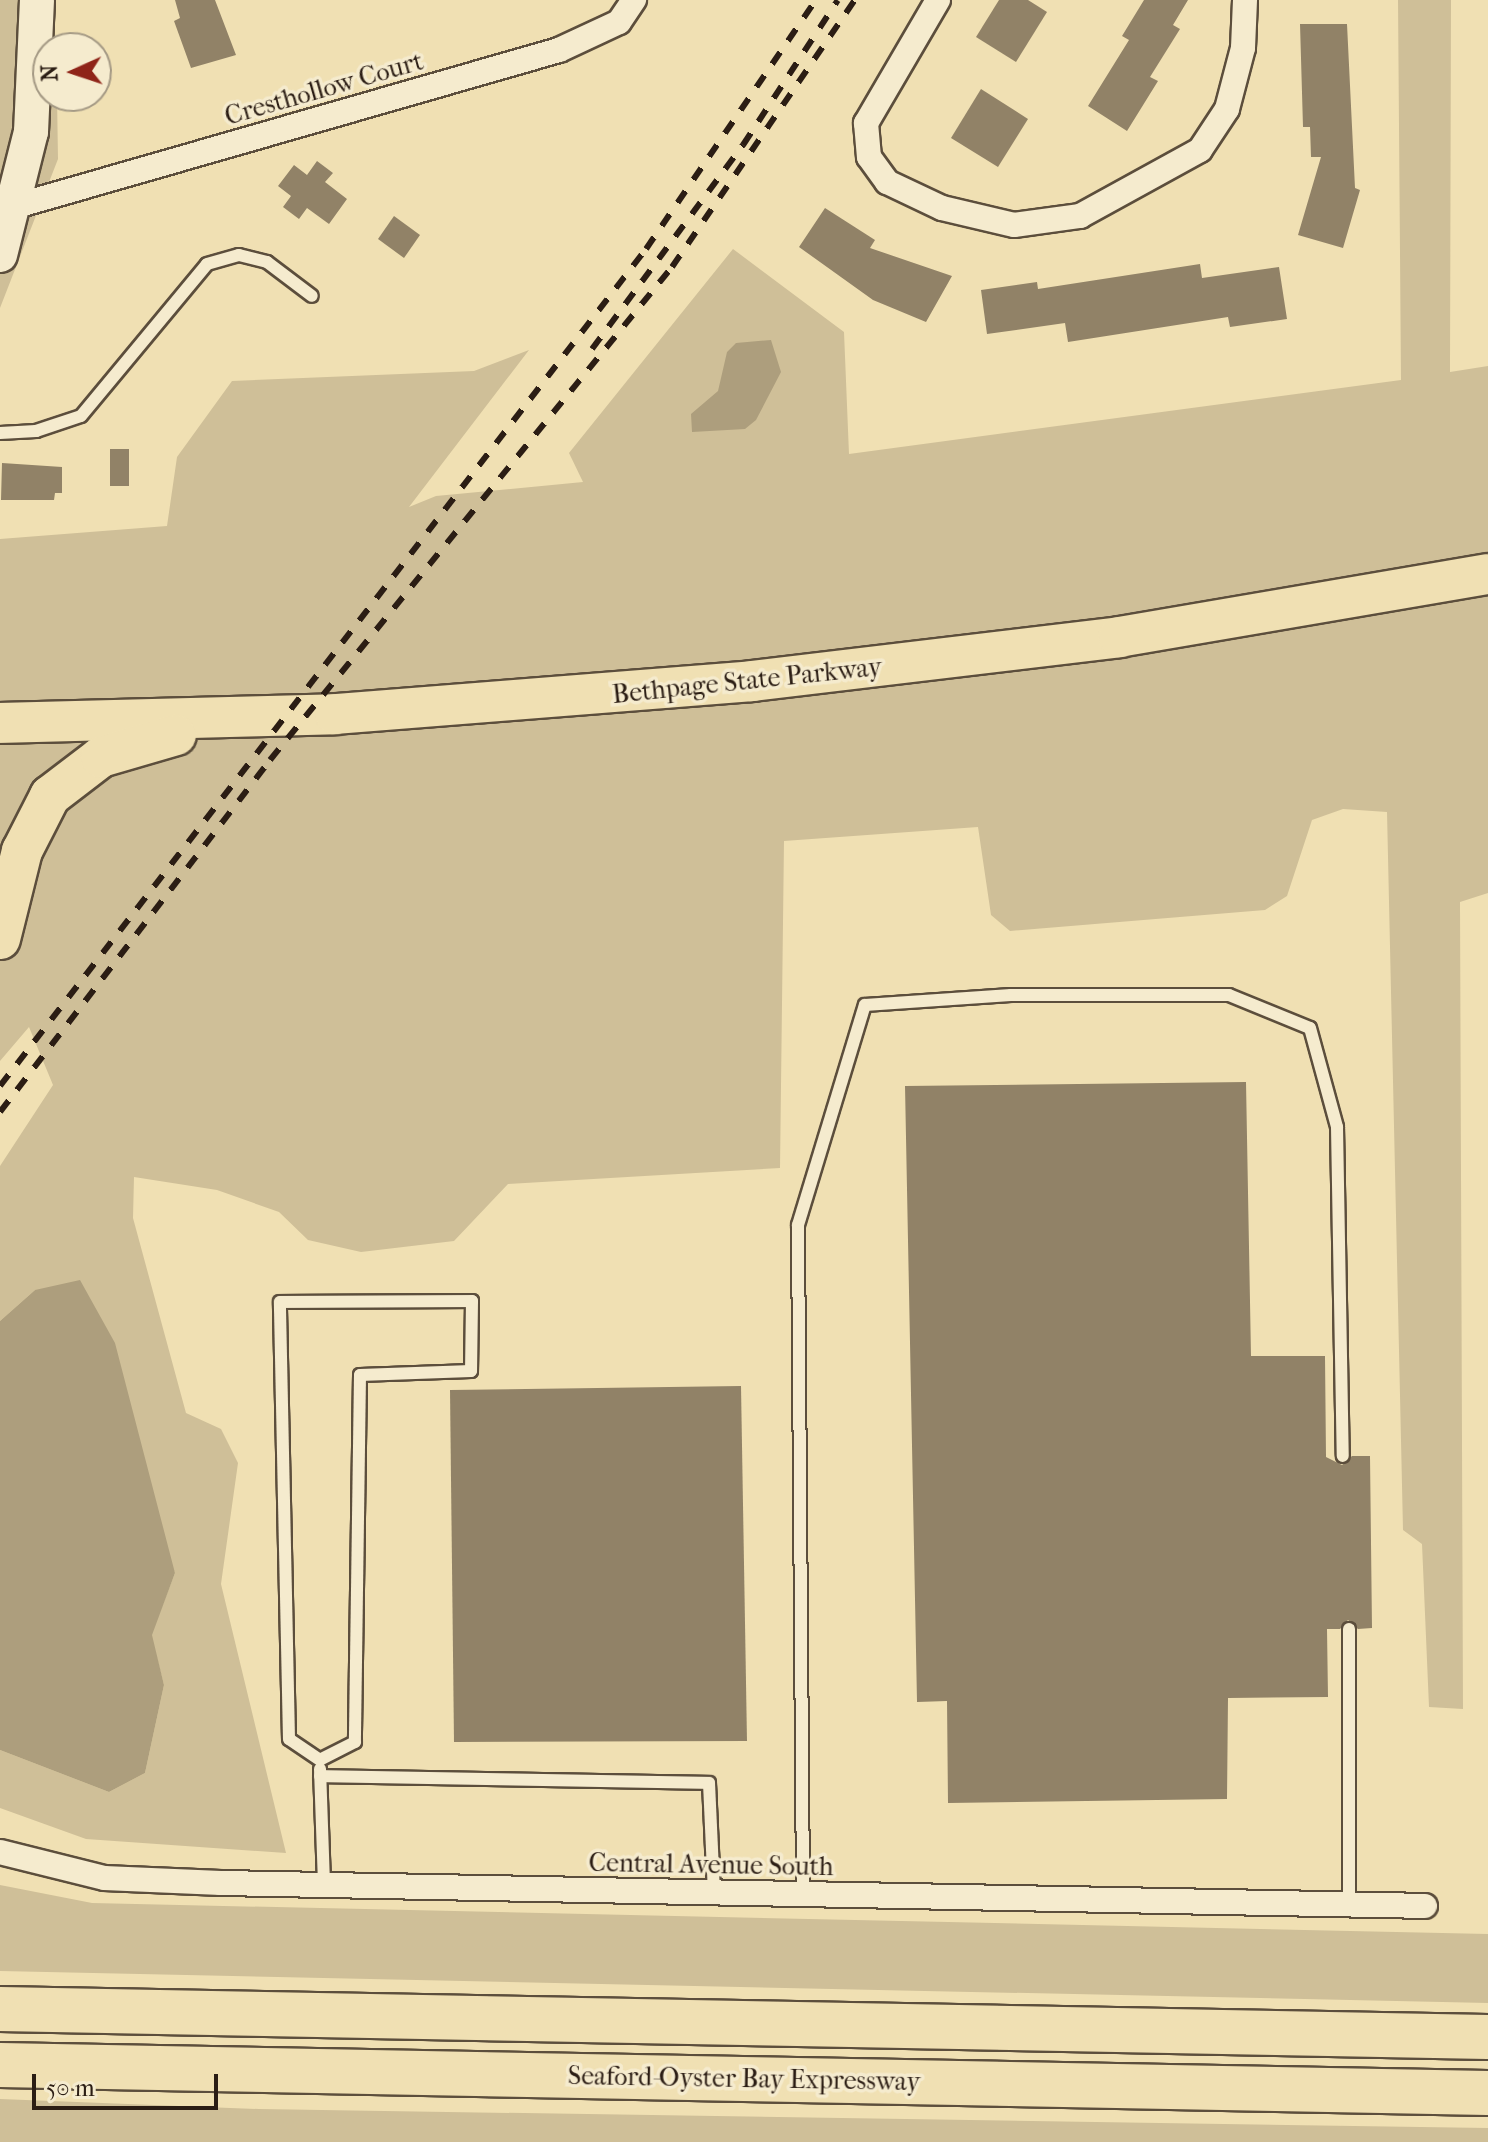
<!DOCTYPE html>
<html>
<head>
<meta charset="utf-8">
<style>
  body { margin:0 }
  #map { position:relative; width:1488px; height:2142px; overflow:hidden; background:#f0e0b3; font-family:"IM FELL French Canon",serif }
  div>[style] { position:absolute }
  [style*='--x'] { left:calc(var(--x)*1px); top:calc(var(--y)*1px); width:calc(var(--w)*1px); rotate:calc(var(--a)*1deg) }
  .green>* { inset:0; background:#cfbf98 }
  .water>* { inset:0; background:#ad9e7d }
  .building>* { inset:0; background:#918267 }
  .roads { filter:drop-shadow(2px 0 #5c4e3c) drop-shadow(-2px 0 #5c4e3c) drop-shadow(0 2px #5c4e3c) drop-shadow(0 -2px #5c4e3c) }
  .service>* { height:12px; margin:-6px; padding:0 6px; transform-origin:6px; border-radius:6px; background:#f5ebce }
  .minor>* { height:24px; margin:-12px; padding:0 12px; transform-origin:12px; border-radius:12px; background:#f5ebce }
  .secondary>* { height:34px; margin:-17px; padding:0 17px; transform-origin:17px; border-radius:17px; background:#f5ebce }
  .trunk>* { height:40px; margin:-20px; padding:0 20px; transform-origin:20px; border-radius:20px; background:#f0e0b3 }
  .motorway>* { height:44px; margin:-22px; padding:0 22px; transform-origin:22px; border-radius:22px; background:#f0e0b3 }
  .rail>* { height:6px; margin-top:-3px; transform-origin:0; background:repeating-linear-gradient(90deg,#2b1d14 0 14px,transparent 0 28px) }
  span { translate:-50% -50%; white-space:nowrap; text-align:center; line-height:1.15; -webkit-text-stroke:7px #f5ebce; paint-order:stroke }
  .street-label { font-size:26px; color:#2b1d14 }
  .north { position:absolute; left:32px; top:32px; width:80px; height:80px; box-sizing:border-box; background:#f5ebce; border:2px solid #a49984; border-radius:50%; rotate:267deg; font-size:22px; font-weight:700; line-height:32px; text-align:center; color:#2b1d14 }
  .north::after { content:''; display:block; margin:auto; width:28px; height:36px; background:#8f2418; clip-path:polygon(50% 0,100% 100%,50% 72%,0 100%) }
  .scale { position:absolute; left:32px; top:2074px; width:186px; height:36px; box-sizing:border-box; border:4px solid #2b1d14; border-top:0; padding-left:10px; font-size:24px; line-height:28px; white-space:nowrap; color:#2b1d14; -webkit-text-stroke:6px #f5ebce; paint-order:stroke }
</style>
</head>
<body>
<div id="map">
  <div class="green">
    <div style="clip-path:polygon(0 0,55px 0,48px 96px,57px 96px,58px 159px,0 308px)"></div>
    <div style="clip-path:polygon(1398px 0,1451px 0,1450px 372px,1488px 366px,1488px 893px,1460px 902px,1463px 1709px,1429px 1707px,1422px 1544px,1403px 1530px,1387px 812px,1343px 809px,1312px 820px,1287px 896px,1265px 910px,1010px 931px,991px 915px,978px 827px,784px 841px,780px 1168px,508px 1184px,454px 1241px,361px 1252px,308px 1240px,279px 1212px,217px 1190px,134px 1177px,133px 1218px,186px 1413px,221px 1429px,238px 1463px,221px 1584px,286px 1853px,86px 1839px,0 1808px,0 1750px,109px 1792px,145px 1773px,164px 1685px,151px 1635px,175px 1573px,35px 1290px,0 1321px,0 1166px,53px 1085px,29px 1027px,0 1061px,0 539px,167px 526px,177px 457px,232px 381px,474px 371px,529px 350px,409px 507px,436px 496px,583px 482px,569px 453px,733px 249px,844px 332px,849px 454px,1401px 380px)"></div>
    <div style="clip-path:polygon(0 1885px,92px 1903px,1488px 1934px,1488px 2003px,0 1971px)"></div>
    <div style="clip-path:polygon(0 2099px,259px 2109px,1488px 2128px,1488px 2142px,0 2142px)"></div>
  </div>
  <div class="water">
    <div style="clip-path:polygon(771px 340px,781px 372px,756px 420px,745px 429px,692px 432px,691px 414px,718px 391px,727px 352px,736px 343px)"></div>
    <div style="clip-path:polygon(80px 1280px,115px 1343px,175px 1573px,152px 1635px,164px 1685px,145px 1773px,109px 1792px,0 1750px,0 1321px,35px 1290px)"></div>
  </div>
  <div class="building">
    <div style="clip-path:polygon(175px 0,215px 0,236px 55px,191px 68px,174px 21px,180px 18px)"></div>
    <div style="clip-path:polygon(999px 0,1028px 0,1047px 12px,1016px 62px,976px 37px)"></div>
    <div style="clip-path:polygon(1144px 0,1188px 0,1173px 25px,1180px 29px,1150px 77px,1158px 81px,1127px 131px,1088px 106px,1129px 40px,1122px 36px)"></div>
    <div style="clip-path:polygon(1300px 24px,1347px 24px,1355px 188px,1360px 190px,1343px 248px,1298px 235px,1321px 157px,1311px 157px,1310px 127px,1303px 127px)"></div>
    <div style="clip-path:polygon(981px 89px,1028px 119px,998px 167px,951px 138px)"></div>
    <div style="clip-path:polygon(317px 161px,333px 173px,325px 182px,347px 199px,329px 224px,307px 208px,299px 219px,283px 207px,291px 196px,278px 186px,294px 165px,307px 175px)"></div>
    <div style="clip-path:polygon(825px 208px,875px 240px,870px 248px,952px 276px,926px 322px,873px 300px,799px 247px)"></div>
    <div style="clip-path:polygon(394px 216px,420px 235px,404px 258px,378px 239px)"></div>
    <div style="clip-path:polygon(1200px 264px,1202px 278px,1279px 267px,1287px 319px,1230px 327px,1228px 317px,1068px 342px,1065px 323px,987px 334px,981px 290px,1037px 282px,1038px 289px)"></div>
    <div style="clip-path:polygon(110px 449px,129px 449px,129px 486px,110px 486px)"></div>
    <div style="clip-path:polygon(2px 463px,62px 467px,62px 493px,55px 493px,54px 500px,1px 500px)"></div>
    <div style="clip-path:polygon(1246px 1082px,1251px 1356px,1325px 1356px,1326px 1457px,1342px 1465px,1352px 1456px,1370px 1456px,1372px 1628px,1358px 1629px,1348px 1620px,1340px 1629px,1327px 1629px,1328px 1697px,1228px 1698px,1227px 1799px,948px 1803px,947px 1701px,917px 1702px,905px 1086px)"></div>
    <div style="clip-path:polygon(741px 1386px,747px 1741px,454px 1742px,450px 1390px)"></div>
  </div>
  <div class="roads">
    <div class="service">
      <div style="--x:0;--y:433;--w:36;--a:-3"></div>
      <div style="--x:36;--y:431;--w:47;--a:-18.4"></div>
      <div style="--x:81;--y:416;--w:197;--a:-50.3"></div>
      <div style="--x:207;--y:264;--w:33;--a:-16"></div>
      <div style="--x:239;--y:255;--w:29;--a:14"></div>
      <div style="--x:267;--y:262;--w:56;--a:37.1"></div>
      <div style="--x:472;--y:1301;--w:70;--a:90.8"></div>
      <div style="--x:471;--y:1371;--w:111;--a:177.9"></div>
      <div style="--x:360;--y:1375;--w:367;--a:90.8"></div>
      <div style="--x:355;--y:1742;--w:39;--a:153"></div>
      <div style="--x:320;--y:1760;--w:37;--a:-146"></div>
      <div style="--x:289;--y:1739;--w:437;--a:-91.2"></div>
      <div style="--x:280;--y:1302;--w:192;--a:-0.3"></div>
      <div style="--x:320;--y:1769;--w:117;--a:88"></div>
      <div style="--x:320;--y:1776;--w:389;--a:1"></div>
      <div style="--x:709;--y:1783;--w:110;--a:87.4"></div>
      <div style="--x:803;--y:1895;--w:670;--a:-90.43"></div>
      <div style="--x:798;--y:1225;--w:230;--a:-73.1"></div>
      <div style="--x:865;--y:1005;--w:146;--a:-3.9"></div>
      <div style="--x:1011;--y:995;--w:218;--a:0"></div>
      <div style="--x:1229;--y:995;--w:87;--a:22.2"></div>
      <div style="--x:1310;--y:1028;--w:103;--a:74.7"></div>
      <div style="--x:1337;--y:1127;--w:329;--a:89"></div>
      <div style="--x:1349;--y:1906;--w:277;--a:-90"></div>
    </div>
    <div class="minor">
      <div style="--x:938;--y:0;--w:143;--a:120.3"></div>
      <div style="--x:866;--y:123;--w:34;--a:85"></div>
      <div style="--x:869;--y:157;--w:31;--a:54"></div>
      <div style="--x:887;--y:182;--w:61;--a:25.3"></div>
      <div style="--x:942;--y:208;--w:74;--a:13.3"></div>
      <div style="--x:1014;--y:225;--w:67;--a:-7.8"></div>
      <div style="--x:1080;--y:216;--w:137;--a:-28.8"></div>
      <div style="--x:1200;--y:150;--w:49;--a:-56.6"></div>
      <div style="--x:1227;--y:109;--w:63;--a:-75.3"></div>
      <div style="--x:1243;--y:48;--w:48;--a:-87.6"></div>
      <div style="--x:16;--y:206;--w:565;--a:-16.03"></div>
      <div style="--x:559;--y:50;--w:66;--a:-25"></div>
      <div style="--x:619;--y:22;--w:27;--a:-56"></div>
      <div style="--x:0;--y:1852;--w:107;--a:14"></div>
      <div style="--x:104;--y:1878;--w:117;--a:2.4"></div>
      <div style="--x:221;--y:1883;--w:1204;--a:1.09"></div>
    </div>
    <div class="secondary">
      <div style="--x:0;--y:255;--w:127;--a:-75.9"></div>
      <div style="--x:31;--y:132;--w:132;--a:-87.4"></div>
    </div>
    <div class="trunk">
      <div style="--x:0;--y:723;--w:335;--a:-1.5"></div>
      <div style="--x:335;--y:714;--w:418;--a:-4.5"></div>
      <div style="--x:752;--y:681;--w:370;--a:-6.8"></div>
      <div style="--x:1119;--y:637;--w:374;--a:-9.7"></div>
      <div style="--x:0;--y:939;--w:91;--a:-76"></div>
      <div style="--x:22;--y:851;--w:62;--a:-63"></div>
      <div style="--x:50;--y:796;--w:64;--a:-37.4"></div>
      <div style="--x:101;--y:757;--w:78;--a:-16.3"></div>
    </div>
    <div class="motorway">
      <div style="--x:0;--y:2009;--w:1488;--a:1.08"></div>
      <div style="--x:0;--y:2065;--w:1488;--a:1.08"></div>
    </div>
  </div>
  <div class="rail">
    <div style="--x:592;--y:349;--w:254;--a:-53.5"></div>
    <div style="--x:743;--y:145;--w:173;--a:-56.8"></div>
    <div style="--x:0;--y:1086;--w:1057;--a:-52.34"></div>
    <div style="--x:646;--y:249;--w:301;--a:-55.7"></div>
    <div style="--x:0;--y:1112;--w:444;--a:-52.5"></div>
    <div style="--x:270;--y:760;--w:636;--a:-50.81"></div>
    <div style="--x:672;--y:267;--w:324;--a:-55.6"></div>
  </div>
  <div class="street-label">
    <span style="left:324px;top:89px;rotate:-16deg">Cresthollow Court</span>
    <span style="left:747px;top:681px;rotate:-6deg">Bethpage State Parkway</span>
    <span style="left:711px;top:1865px;rotate:1deg">Central Avenue South</span>
    <span style="left:744px;top:2079px;rotate:1deg">Seaford-Oyster Bay Expressway</span>
  </div>
  <div class="north">N</div>
  <div class="scale">50 m</div>
</div>
</body>
</html>
